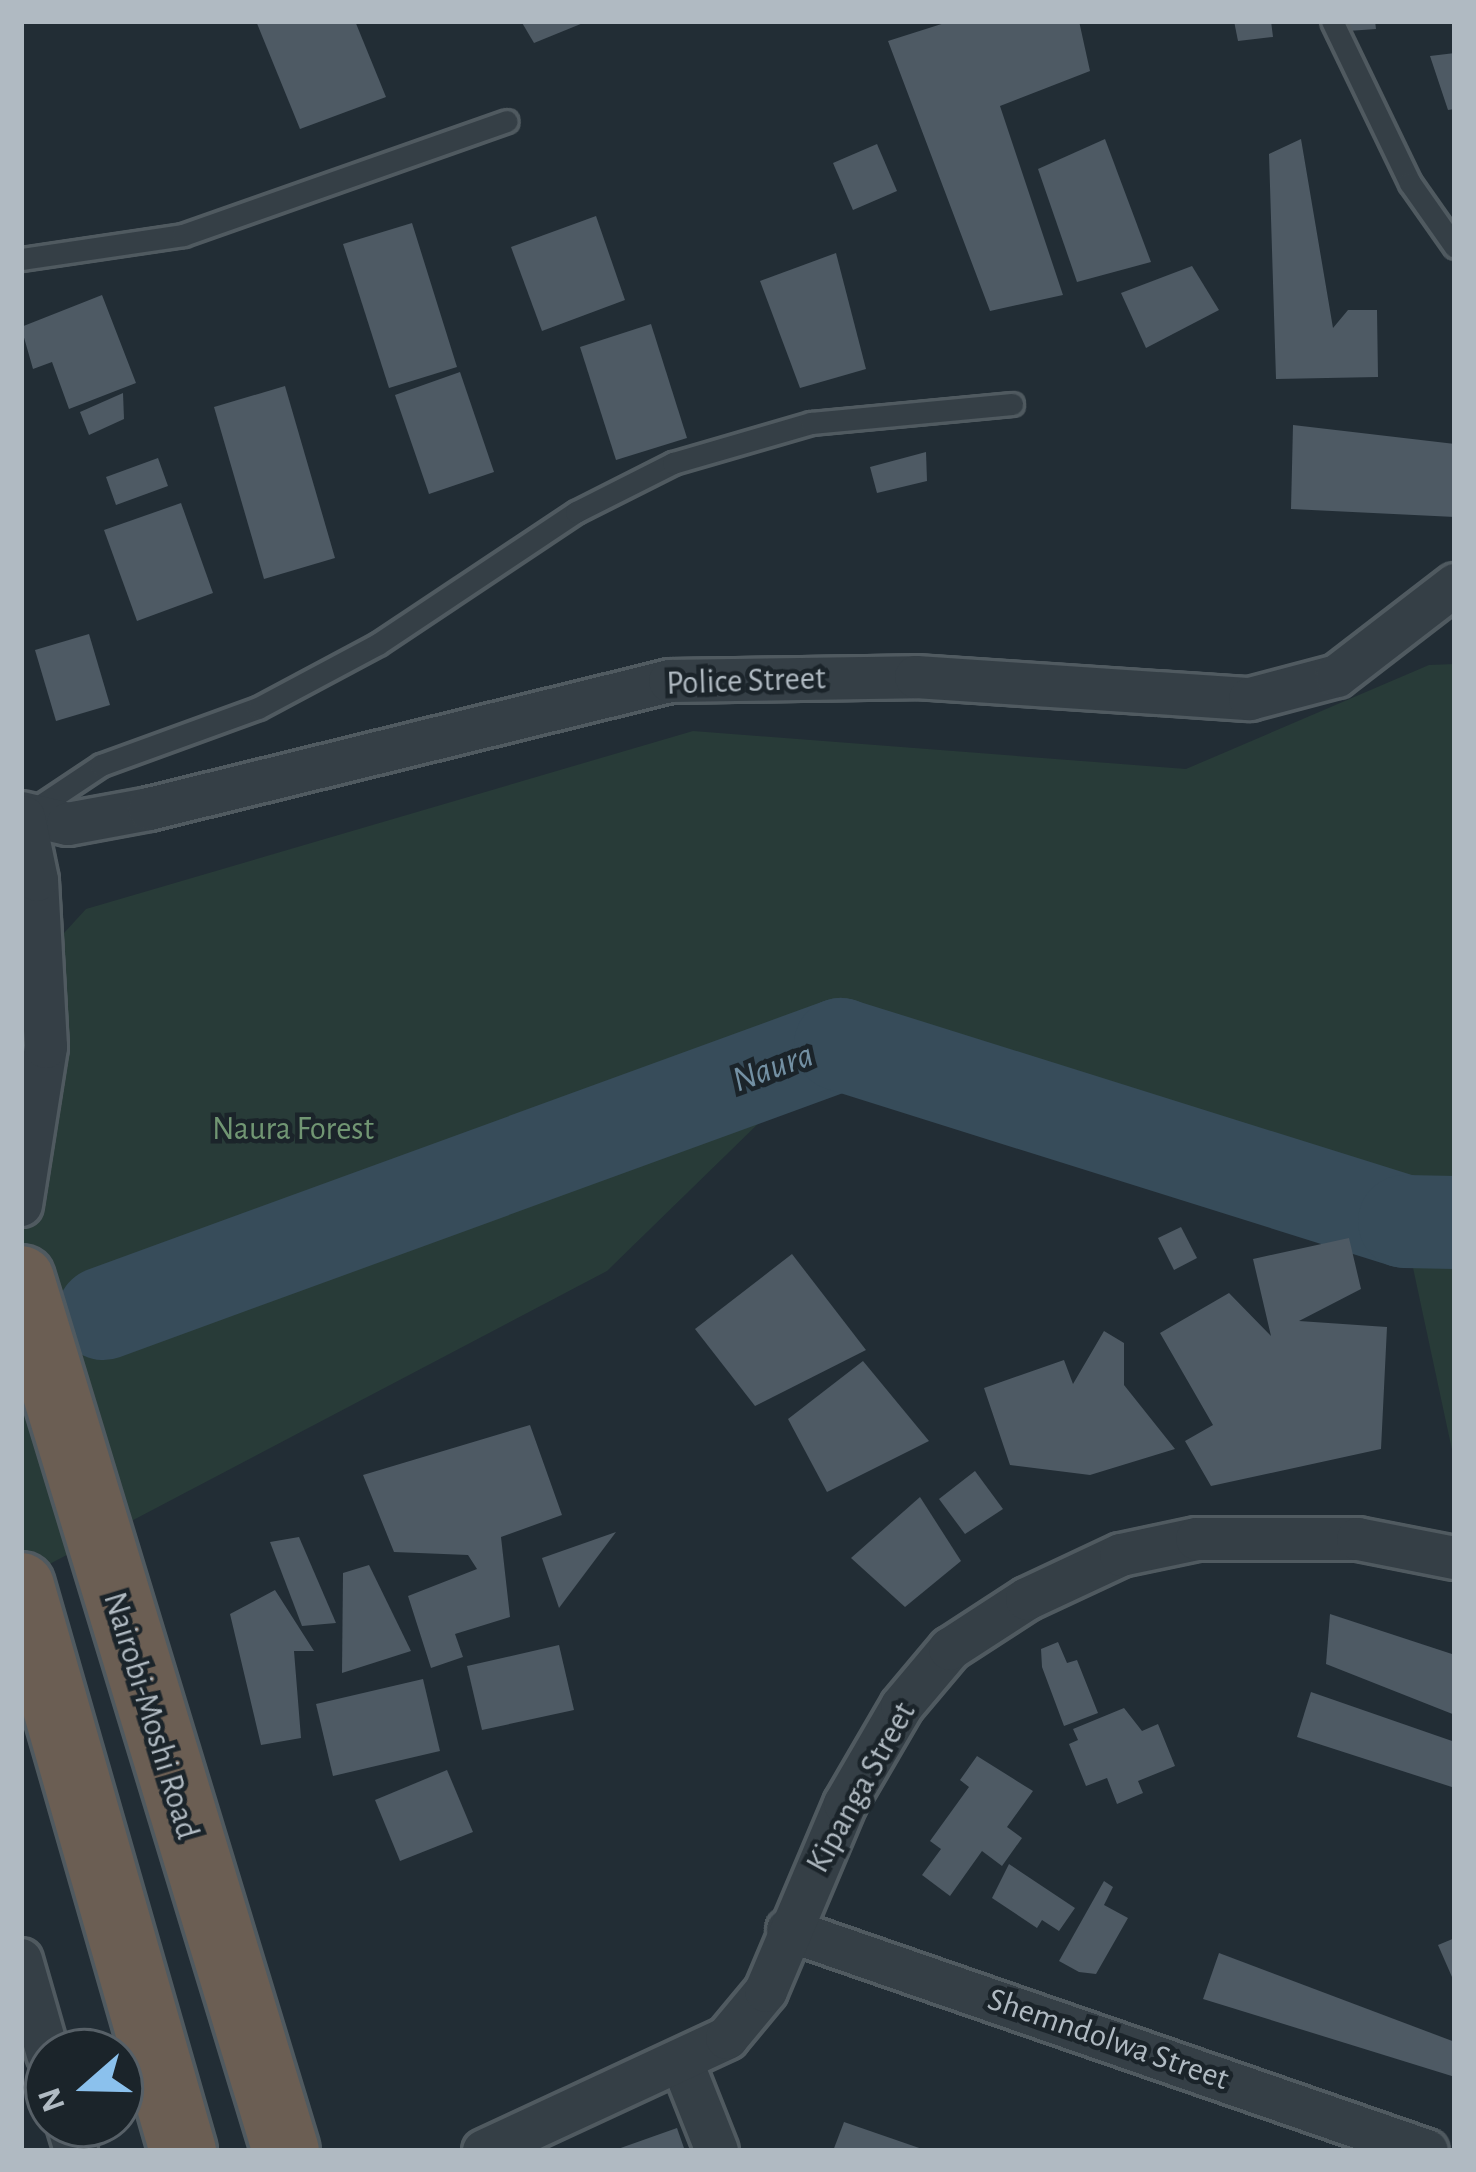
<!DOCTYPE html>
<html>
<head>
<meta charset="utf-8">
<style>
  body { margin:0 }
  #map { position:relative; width:1476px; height:2172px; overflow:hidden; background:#222d35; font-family:"Alegreya Sans",sans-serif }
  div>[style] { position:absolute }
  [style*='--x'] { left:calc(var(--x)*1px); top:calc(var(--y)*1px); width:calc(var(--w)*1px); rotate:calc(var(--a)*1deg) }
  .green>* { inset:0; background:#283b38 }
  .river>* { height:93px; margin:-46.5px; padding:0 46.5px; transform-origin:46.5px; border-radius:46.5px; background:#374c5a }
  .building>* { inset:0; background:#4e5a64 }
  .roads { filter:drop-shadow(3px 0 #505a60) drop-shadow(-3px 0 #505a60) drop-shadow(0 3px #505a60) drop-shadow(0 -3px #505a60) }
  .lane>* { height:21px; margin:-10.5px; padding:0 10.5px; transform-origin:10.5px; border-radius:10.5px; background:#353f46 }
  .street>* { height:42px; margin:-21px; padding:0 21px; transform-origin:21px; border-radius:21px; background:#353f46 }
  .highway>* { height:66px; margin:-33px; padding:0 33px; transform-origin:33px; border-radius:33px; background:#6b5e53 }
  span { translate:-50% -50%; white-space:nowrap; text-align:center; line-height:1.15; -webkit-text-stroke:9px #1b242a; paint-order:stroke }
  .street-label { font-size:33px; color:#b0bac2 }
  .park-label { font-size:33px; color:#719673 }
  .water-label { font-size:36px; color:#7390a3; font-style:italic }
  .frame { position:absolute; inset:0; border:24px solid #b0bac2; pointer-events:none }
  .north { position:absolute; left:24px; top:2028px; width:120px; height:120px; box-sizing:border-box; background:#1b242a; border:3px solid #576067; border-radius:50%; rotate:250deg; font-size:33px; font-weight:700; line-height:48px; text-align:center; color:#b0bac2 }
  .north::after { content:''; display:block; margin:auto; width:42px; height:54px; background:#8bc1ed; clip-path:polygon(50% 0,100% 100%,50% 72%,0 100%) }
</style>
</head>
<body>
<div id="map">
  <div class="green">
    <div style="clip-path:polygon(1455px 664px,1455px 1464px,1403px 1221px,840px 1044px,607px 1271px,21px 1579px,21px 980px,86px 909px,693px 731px,1186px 769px,1429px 665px)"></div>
  </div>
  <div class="river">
    <div style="--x:103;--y:1313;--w:785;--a:-20.05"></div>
    <div style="--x:840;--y:1044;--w:591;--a:17.42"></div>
    <div style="--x:1404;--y:1221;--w:51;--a:1.1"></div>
  </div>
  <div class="building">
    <div style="clip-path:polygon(256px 21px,355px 21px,386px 97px,300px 129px)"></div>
    <div style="clip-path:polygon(521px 21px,588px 21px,534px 43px)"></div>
    <div style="clip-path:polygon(951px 21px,1079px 21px,1090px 71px,1000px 106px,1063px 295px,990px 311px,888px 41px)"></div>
    <div style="clip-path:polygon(1234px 21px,1271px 21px,1273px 37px,1238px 41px)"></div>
    <div style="clip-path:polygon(1345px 21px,1375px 21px,1376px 29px,1348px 31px)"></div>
    <div style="clip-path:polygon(1455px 53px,1455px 109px,1448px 110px,1430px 56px)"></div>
    <div style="clip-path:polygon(1105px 139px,1151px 262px,1077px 282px,1038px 169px)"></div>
    <div style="clip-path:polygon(1301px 139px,1333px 328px,1348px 310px,1377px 310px,1378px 377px,1276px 379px,1269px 154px)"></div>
    <div style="clip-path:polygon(877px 144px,897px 191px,853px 210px,833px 163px)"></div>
    <div style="clip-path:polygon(596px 216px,625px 300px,542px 331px,511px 247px)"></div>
    <div style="clip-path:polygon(412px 223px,457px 367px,389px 388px,343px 244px)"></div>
    <div style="clip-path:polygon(836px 253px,866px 369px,800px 388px,760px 281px)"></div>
    <div style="clip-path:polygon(1192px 266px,1219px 310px,1146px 348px,1121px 293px)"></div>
    <div style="clip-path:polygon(102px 295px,136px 383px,69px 409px,52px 362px,33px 369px,21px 327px)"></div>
    <div style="clip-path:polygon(651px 324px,687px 438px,616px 460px,580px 347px)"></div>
    <div style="clip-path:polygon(460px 372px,494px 472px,429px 494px,395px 395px)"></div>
    <div style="clip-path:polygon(285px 386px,335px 558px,264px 579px,214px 407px)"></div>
    <div style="clip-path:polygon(123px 393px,124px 419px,89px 435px,80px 412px)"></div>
    <div style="clip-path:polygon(1293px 425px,1455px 444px,1455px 517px,1291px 509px)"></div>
    <div style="clip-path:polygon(926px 452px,927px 481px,877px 493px,870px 467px)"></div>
    <div style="clip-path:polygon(158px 458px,168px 486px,116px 505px,106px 477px)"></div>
    <div style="clip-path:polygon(181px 503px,213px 593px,137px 621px,104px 530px)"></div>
    <div style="clip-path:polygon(89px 634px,110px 705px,56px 721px,35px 650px)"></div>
    <div style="clip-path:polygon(1181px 1227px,1197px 1258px,1174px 1270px,1158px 1238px)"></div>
    <div style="clip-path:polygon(1349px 1238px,1361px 1289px,1299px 1321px,1387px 1327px,1381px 1449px,1211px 1486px,1185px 1441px,1213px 1425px,1160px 1333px,1229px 1293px,1271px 1336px,1253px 1259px)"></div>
    <div style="clip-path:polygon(792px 1254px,866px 1350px,755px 1406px,695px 1329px)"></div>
    <div style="clip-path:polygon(1104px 1331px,1124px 1343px,1124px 1385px,1175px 1449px,1090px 1475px,1010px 1465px,984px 1388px,1064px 1360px,1073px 1384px)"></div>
    <div style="clip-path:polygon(863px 1361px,929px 1441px,827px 1492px,788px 1419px)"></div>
    <div style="clip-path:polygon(530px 1425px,562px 1515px,501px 1537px,510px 1617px,455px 1634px,463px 1657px,431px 1668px,408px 1596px,477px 1569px,468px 1555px,394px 1552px,363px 1475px)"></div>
    <div style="clip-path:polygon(975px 1471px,1003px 1509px,965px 1534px,939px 1499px)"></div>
    <div style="clip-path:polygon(920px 1497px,961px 1561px,905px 1607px,851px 1558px)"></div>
    <div style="clip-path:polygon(616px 1532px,559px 1608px,542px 1558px)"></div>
    <div style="clip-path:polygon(299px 1537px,336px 1623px,302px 1626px,270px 1542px)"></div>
    <div style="clip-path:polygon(369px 1565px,411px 1651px,342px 1673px,343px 1573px)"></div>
    <div style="clip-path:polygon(275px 1590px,314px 1651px,294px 1651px,301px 1738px,261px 1745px,230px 1614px)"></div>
    <div style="clip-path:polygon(1330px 1614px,1455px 1655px,1455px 1715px,1326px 1664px)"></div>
    <div style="clip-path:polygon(1058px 1642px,1067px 1663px,1077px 1660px,1098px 1713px,1064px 1726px,1042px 1667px,1041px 1649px)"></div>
    <div style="clip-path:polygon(559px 1645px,574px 1710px,482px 1730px,467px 1666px)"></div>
    <div style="clip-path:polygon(423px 1679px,440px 1751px,333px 1776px,316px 1704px)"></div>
    <div style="clip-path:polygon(1311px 1692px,1455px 1742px,1455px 1788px,1297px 1737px)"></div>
    <div style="clip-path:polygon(1124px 1708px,1142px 1731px,1158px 1724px,1175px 1766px,1138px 1781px,1143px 1793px,1117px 1804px,1107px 1778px,1086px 1786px,1069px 1744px,1078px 1740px,1073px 1729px)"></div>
    <div style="clip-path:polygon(977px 1756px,1033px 1791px,1007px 1827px,1022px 1838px,1002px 1866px,982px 1851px,950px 1896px,922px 1875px,941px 1849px,930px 1841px,969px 1787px,960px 1780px)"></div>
    <div style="clip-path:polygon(447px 1770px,473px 1832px,400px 1861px,375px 1800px)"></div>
    <div style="clip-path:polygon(1009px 1864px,1075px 1908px,1059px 1931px,1042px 1920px,1037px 1928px,992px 1898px)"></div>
    <div style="clip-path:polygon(1104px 1881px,1113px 1887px,1104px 1905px,1128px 1918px,1096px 1974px,1079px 1972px,1059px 1961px)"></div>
    <div style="clip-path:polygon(1455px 1938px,1455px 1976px,1452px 1977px,1438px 1945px)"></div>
    <div style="clip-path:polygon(1219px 1953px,1455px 2042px,1455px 2077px,1203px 1999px)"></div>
    <div style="clip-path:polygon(844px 2122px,925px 2150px,925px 2151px,833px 2151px)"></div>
    <div style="clip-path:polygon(677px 2128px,685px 2151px,615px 2151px,615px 2150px)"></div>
  </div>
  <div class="roads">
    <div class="lane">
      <div style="--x:1332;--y:21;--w:180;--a:64.3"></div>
      <div style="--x:1410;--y:183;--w:78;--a:54.9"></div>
      <div style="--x:21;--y:259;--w:164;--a:-8.4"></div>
      <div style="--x:183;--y:235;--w:343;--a:-19.4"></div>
      <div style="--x:29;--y:813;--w:87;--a:-33.7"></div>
      <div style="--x:101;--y:765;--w:167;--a:-20"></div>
      <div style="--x:258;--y:708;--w:136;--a:-28.1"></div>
      <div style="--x:378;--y:644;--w:238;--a:-33.7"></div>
      <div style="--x:576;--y:512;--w:109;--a:-26.8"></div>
      <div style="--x:673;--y:463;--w:144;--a:-16.2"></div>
      <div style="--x:811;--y:423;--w:202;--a:-5.4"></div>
    </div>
    <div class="street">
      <div style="--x:21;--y:813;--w:48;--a:13.2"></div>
      <div style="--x:68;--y:824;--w:82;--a:-10.5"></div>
      <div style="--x:149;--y:809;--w:536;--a:-13.8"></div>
      <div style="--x:670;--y:681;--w:246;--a:-0.9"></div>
      <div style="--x:916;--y:677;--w:335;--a:3.8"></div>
      <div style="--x:1250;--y:699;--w:90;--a:-14.8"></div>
      <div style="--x:1337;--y:676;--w:149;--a:-37.6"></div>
      <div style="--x:21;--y:1205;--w:160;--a:-81"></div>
      <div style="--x:46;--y:1047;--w:167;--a:-93.1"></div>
      <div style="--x:37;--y:880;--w:64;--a:-101.7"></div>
      <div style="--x:788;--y:1930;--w:676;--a:19.08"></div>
      <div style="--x:21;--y:1960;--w:98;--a:74"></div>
      <div style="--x:683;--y:2065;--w:92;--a:68.4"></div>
      <div style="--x:68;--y:2124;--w:28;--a:73"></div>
      <div style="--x:484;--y:2151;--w:268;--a:-24.9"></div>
      <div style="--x:727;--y:2038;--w:61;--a:-50.3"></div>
      <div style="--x:766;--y:1991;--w:203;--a:-67.1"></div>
      <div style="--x:845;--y:1804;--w:113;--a:-59.8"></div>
      <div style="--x:902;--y:1706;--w:75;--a:-49.9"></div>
      <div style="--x:950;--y:1649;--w:92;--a:-33"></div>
      <div style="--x:1027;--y:1599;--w:104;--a:-25.1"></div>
      <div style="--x:1121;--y:1555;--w:78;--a:-11.9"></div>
      <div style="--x:1197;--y:1539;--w:161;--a:0"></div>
      <div style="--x:1358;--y:1539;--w:99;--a:11.1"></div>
    </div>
    <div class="highway">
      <div style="--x:21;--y:1279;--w:911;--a:73.1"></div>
      <div style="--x:21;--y:1586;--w:588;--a:74"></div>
    </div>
  </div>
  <div class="street-label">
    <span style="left:746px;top:682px;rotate:-2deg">Police Street</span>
    <span style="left:150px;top:1716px;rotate:73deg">Nairobi-Moshi Road</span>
    <span style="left:862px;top:1788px;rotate:-61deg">Kipanga Street</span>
    <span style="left:1108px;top:2040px;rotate:19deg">Shemndolwa Street</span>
  </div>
  <div class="park-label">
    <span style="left:293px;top:1130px">Naura Forest</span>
  </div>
  <div class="water-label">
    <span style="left:773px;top:1068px;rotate:-20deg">Naura</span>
  </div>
  <div class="frame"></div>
  <div class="north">N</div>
</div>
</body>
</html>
